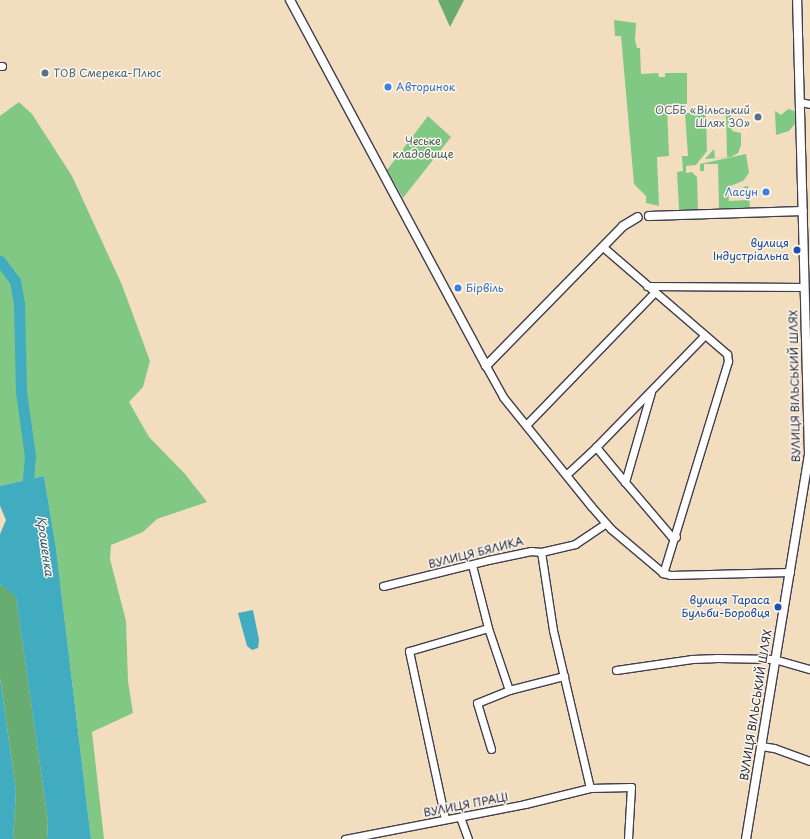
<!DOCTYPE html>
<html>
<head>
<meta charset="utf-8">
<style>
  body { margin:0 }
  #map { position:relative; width:810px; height:839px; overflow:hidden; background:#f3ddbf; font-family:"Playpen Sans",sans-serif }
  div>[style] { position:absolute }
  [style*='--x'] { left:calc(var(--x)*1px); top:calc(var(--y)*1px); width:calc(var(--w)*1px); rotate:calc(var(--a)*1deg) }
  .green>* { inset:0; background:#81c884 }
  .forest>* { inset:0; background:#68ac72 }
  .water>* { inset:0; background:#41acc0 }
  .river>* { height:11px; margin:-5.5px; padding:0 5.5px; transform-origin:5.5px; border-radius:5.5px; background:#41acc0 }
  .roads { filter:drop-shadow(1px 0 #413e4f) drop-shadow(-1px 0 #413e4f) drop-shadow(0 1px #413e4f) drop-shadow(0 -1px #413e4f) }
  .minor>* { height:7px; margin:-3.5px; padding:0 3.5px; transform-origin:3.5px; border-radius:3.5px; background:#fff }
  .tertiary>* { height:8px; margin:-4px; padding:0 4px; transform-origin:4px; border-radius:4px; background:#fff }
  .dots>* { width:11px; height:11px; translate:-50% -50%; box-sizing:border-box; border:2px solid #fbf7ec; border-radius:50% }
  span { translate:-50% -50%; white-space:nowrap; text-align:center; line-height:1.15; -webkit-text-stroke:3px #fbf7ec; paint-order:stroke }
  .service-label { font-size:11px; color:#4e5e75 }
  .left { translate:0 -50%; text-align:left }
  .right { translate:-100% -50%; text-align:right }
  .shop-label { font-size:11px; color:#366cbe }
  .park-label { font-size:11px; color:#435c55 }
  .transit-label { font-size:11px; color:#164399 }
  .street-label { font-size:11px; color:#22223b }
  .water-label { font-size:12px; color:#2e5970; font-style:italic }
</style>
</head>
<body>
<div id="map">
  <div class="green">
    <div style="clip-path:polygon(614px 20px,636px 23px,635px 40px,637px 48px,640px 48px,641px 74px,658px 73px,659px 77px,665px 77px,665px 73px,687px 73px,687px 104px,667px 106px,669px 156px,657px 157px,659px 206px,646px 203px,646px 196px,634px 184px,621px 36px,615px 36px)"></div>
    <div style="clip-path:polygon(19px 102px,32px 114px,72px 176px,122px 285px,150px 361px,143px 387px,129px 402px,149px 437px,185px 474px,207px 502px,157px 519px,143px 532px,111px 545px,110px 559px,126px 621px,128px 681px,133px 713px,92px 732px,104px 839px,91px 839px,56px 548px,44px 476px,0 486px,0 116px)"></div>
    <div style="clip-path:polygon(788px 109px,795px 111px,795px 124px,789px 131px,776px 135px,775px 111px,781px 115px)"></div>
    <div style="clip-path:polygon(717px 110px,731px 110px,732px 131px,741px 133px,741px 145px,738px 153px,731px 157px,705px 159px,714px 149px,715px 158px,727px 157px,726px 113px,715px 113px)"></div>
    <div style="clip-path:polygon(706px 112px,707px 151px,696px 165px,686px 166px,686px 173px,692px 172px,697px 177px,698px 210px,679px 210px,677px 172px,683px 171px,682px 156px,688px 156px,685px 113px)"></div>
    <div style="clip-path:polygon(428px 116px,451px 137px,403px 198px,387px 170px)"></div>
    <div style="clip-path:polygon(746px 154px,749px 173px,743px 181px,728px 187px,729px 201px,747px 200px,747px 189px,743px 187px,748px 186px,750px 208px,719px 208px,718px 164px,704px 164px,704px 171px,700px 171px,700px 164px)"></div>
  </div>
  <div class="forest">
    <div style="clip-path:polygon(438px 0,464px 0,450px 27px)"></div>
    <div style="clip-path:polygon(0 584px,16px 596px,48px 821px,47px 839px,13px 839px,16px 791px,0 678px)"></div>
  </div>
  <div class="water">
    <div style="clip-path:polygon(44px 476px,56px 548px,91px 839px,47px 839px,48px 821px,16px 597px,0 584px,0 534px,6px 520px,0 506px,0 486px)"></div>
    <div style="clip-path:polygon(253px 610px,259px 640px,258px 648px,252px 650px,247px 646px,238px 613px)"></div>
    <div style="clip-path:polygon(0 678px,16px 791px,13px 839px,0 839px)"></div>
  </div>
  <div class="river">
    <div style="--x:0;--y:261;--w:25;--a:53"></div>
    <div style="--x:15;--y:281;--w:23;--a:80"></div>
    <div style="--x:19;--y:304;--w:88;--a:88.7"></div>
    <div style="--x:21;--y:392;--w:65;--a:82"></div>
    <div style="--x:30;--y:456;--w:36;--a:95"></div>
  </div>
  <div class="roads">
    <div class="minor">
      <div style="--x:0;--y:66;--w:2;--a:0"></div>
      <div style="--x:800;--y:102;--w:10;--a:11"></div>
      <div style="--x:603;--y:247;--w:164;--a:40.8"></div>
      <div style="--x:727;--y:354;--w:7;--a:82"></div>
      <div style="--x:728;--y:361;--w:222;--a:107"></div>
      <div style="--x:647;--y:286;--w:157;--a:0.4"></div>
      <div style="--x:486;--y:366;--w:35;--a:61"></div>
      <div style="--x:503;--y:397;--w:140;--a:51.1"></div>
      <div style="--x:591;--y:506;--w:30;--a:49"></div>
      <div style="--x:611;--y:529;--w:68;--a:40.2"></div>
      <div style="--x:663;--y:573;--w:7;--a:16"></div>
      <div style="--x:670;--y:575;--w:120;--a:-1.4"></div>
      <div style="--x:651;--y:392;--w:94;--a:106.1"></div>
      <div style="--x:625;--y:482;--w:71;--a:49.6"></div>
      <div style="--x:671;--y:536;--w:5;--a:11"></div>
      <div style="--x:526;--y:425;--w:184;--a:-45.9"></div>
      <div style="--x:596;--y:447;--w:45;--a:50.4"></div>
      <div style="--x:567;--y:474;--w:40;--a:-43"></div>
      <div style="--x:596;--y:447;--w:156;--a:-45.8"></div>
      <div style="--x:472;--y:565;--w:65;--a:75.7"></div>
      <div style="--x:488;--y:628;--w:65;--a:71.3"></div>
      <div style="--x:383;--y:586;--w:108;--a:-13.9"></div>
      <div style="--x:488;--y:560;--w:44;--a:-11.8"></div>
      <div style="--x:531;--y:551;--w:10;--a:6"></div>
      <div style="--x:541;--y:552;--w:35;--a:-13"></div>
      <div style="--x:575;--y:544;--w:37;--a:-34"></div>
      <div style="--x:616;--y:670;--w:77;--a:-8.2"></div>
      <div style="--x:692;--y:659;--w:26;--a:-2"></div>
      <div style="--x:718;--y:658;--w:56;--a:1"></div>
      <div style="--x:774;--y:659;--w:37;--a:16"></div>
      <div style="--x:761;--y:746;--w:13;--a:9"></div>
      <div style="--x:774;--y:748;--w:38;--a:20"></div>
      <div style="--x:491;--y:749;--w:48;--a:-106.9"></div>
      <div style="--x:477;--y:703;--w:35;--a:-22"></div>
      <div style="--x:509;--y:690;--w:57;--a:-14.3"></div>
      <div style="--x:590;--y:788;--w:41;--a:-1.4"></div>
      <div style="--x:631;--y:787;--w:52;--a:93.3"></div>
      <div style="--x:460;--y:817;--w:23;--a:70"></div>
      <div style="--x:445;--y:819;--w:172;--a:-102.1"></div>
      <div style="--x:409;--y:651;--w:82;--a:-16.2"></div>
      <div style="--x:345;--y:839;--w:183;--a:-11"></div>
      <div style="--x:525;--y:804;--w:67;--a:-13.8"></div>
      <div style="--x:590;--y:788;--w:162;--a:-103.2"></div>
      <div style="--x:553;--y:630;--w:79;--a:-98.7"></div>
    </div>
    <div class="tertiary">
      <div style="--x:290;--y:0;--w:415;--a:61.8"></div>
      <div style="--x:486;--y:366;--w:196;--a:-45.6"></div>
      <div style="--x:623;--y:226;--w:17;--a:-31"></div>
      <div style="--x:649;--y:216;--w:154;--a:-1.9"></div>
      <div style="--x:746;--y:839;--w:390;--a:-80.7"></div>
      <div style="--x:809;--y:454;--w:454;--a:-91.5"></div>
    </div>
  </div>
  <div class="dots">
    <div style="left:45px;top:73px;background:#5c6f8a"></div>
    <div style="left:388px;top:87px;background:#3f7fe0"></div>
    <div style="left:758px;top:117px;background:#5c6f8a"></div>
    <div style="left:766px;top:192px;background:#3f7fe0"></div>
    <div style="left:797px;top:250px;background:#1a4fb4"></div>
    <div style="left:458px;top:288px;background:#3f7fe0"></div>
    <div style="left:778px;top:607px;background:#1a4fb4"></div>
  </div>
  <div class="service-label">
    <span class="left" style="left:53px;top:73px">ТОВ Смерека-Плюс</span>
    <span class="right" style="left:750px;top:117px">ОСББ «Вільський<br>Шлях 30»</span>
  </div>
  <div class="shop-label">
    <span class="left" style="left:396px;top:87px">Авторинок</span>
    <span class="right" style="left:758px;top:192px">Ласун</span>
    <span class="left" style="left:466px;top:288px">Бірвіль</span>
  </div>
  <div class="park-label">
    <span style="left:423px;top:148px">Чеське<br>кладовище</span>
  </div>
  <div class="transit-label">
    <span class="right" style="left:789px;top:250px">вулиця<br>Індустріальна</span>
    <span class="right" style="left:770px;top:607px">вулиця Тараса<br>Бульби-Боровця</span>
  </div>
  <div class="street-label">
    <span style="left:795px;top:386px;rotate:-91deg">ВУЛИЦЯ ВІЛЬСЬКИЙ ШЛЯХ</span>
    <span style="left:476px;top:553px;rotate:-14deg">ВУЛИЦЯ БЯЛИКА</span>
    <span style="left:756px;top:705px;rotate:-81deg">ВУЛИЦЯ ВІЛЬСЬКИЙ ШЛЯХ</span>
    <span style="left:466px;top:805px;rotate:-11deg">ВУЛИЦЯ ПРАЦІ</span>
  </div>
  <div class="water-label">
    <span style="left:45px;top:546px;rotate:82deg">Крошенка</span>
  </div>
</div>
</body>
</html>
